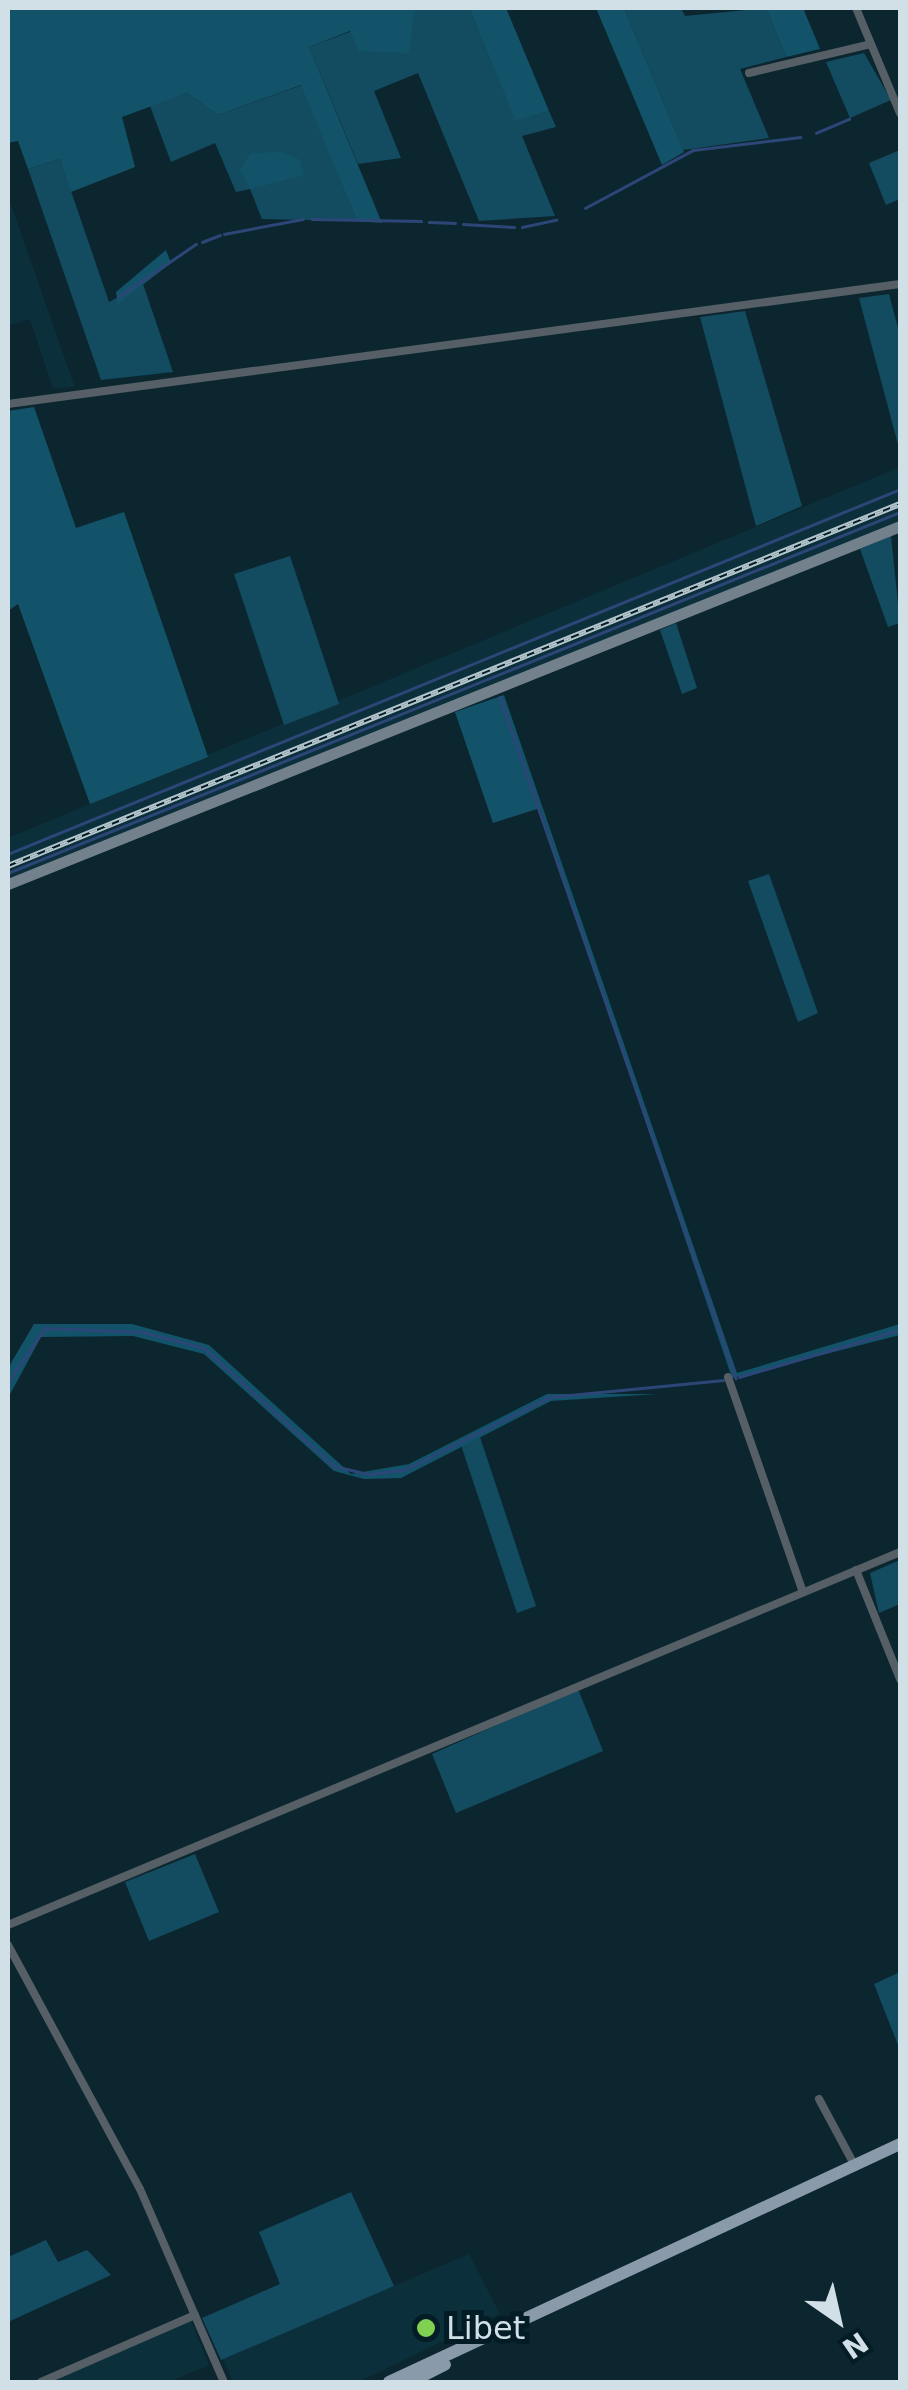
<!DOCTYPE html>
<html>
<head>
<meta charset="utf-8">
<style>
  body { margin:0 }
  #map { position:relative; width:908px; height:2390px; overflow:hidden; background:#0c262f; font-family:"DejaVu Sans",sans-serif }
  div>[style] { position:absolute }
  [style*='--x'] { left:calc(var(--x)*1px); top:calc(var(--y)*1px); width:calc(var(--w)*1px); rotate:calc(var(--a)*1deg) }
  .built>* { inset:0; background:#0c2f3c }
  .green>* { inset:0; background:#134c60 }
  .forest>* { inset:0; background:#135369 }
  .stream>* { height:2.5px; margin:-1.25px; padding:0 1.25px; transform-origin:1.25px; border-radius:1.25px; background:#2c4777 }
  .street>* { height:8px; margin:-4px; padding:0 4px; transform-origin:4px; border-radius:4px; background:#565f66 }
  .secondary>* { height:11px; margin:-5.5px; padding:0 5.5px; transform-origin:5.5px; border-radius:5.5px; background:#73818d }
  .primary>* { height:12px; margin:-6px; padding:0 6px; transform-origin:6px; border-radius:6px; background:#899bab }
  .rail>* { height:6px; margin-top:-3px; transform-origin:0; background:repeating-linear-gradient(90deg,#031c25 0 8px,#b5c5cc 0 16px); box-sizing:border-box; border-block:2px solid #b5c5cc }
  .dots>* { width:28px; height:28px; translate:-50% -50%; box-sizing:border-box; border:5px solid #031c25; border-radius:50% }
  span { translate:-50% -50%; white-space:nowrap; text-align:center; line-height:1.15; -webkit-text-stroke:10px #031c25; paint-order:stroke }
  .poi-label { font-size:32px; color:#d1dfe6 }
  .left { translate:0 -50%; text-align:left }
  .frame { position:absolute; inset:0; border:10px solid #d1dfe6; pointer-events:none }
  .north { position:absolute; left:788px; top:2270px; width:100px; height:100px; -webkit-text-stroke:8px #031c25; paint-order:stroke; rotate:146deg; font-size:28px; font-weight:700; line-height:40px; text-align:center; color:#d1dfe6 }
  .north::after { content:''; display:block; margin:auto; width:35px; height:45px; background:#d1dfe6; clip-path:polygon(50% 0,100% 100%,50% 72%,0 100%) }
</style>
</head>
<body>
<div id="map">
  <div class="built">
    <div style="clip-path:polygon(8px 196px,74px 385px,75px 386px,53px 389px,30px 319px,8px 326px)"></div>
    <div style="clip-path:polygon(900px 467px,900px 531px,8px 887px,8px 838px)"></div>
    <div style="clip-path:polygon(469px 2254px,500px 2314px,358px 2382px,233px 2382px,223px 2359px)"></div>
    <div style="clip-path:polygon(191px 2321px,209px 2365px,169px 2382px,50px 2382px)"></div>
  </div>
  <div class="green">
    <div style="clip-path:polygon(414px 8px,469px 8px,515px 119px,549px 111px,556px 127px,522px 136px,555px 216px,479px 221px,418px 73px,374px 91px,401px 158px,358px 164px,309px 47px)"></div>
    <div style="clip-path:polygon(624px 8px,681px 8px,685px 16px,766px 8px,786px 57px,740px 69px,769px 138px,683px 150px)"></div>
    <div style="clip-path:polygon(864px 53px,891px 100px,850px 118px,826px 62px)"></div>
    <div style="clip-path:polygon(302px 85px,357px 221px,262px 219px,250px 189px,236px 192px,215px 143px,171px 162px,150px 106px,187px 93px,218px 115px)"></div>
    <div style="clip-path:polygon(900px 150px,900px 199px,886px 205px,869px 163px)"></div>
    <div style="clip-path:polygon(60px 159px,109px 302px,143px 284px,173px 372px,101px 380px,28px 169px)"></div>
    <div style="clip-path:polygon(889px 294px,900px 336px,900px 452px,859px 298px)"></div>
    <div style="clip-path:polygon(745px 311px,802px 506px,756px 526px,700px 317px)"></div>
    <div style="clip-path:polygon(891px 536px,900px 623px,888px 627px,860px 549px)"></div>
    <div style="clip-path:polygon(290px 556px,339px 704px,284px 725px,234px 574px)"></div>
    <div style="clip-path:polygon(676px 623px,697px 688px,682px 694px,660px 630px)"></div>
    <div style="clip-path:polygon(769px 874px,818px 1013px,798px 1022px,748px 881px)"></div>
    <div style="clip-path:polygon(480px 1437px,536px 1606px,517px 1613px,461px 1445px)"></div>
    <div style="clip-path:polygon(900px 1560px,900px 1604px,879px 1613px,870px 1573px)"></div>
    <div style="clip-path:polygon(578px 1689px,603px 1751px,456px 1813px,432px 1754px)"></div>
    <div style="clip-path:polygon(195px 1854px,219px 1912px,149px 1941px,125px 1882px)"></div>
    <div style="clip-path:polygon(900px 1972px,900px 2050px,874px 1984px)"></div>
    <div style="clip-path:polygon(351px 2192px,394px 2286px,221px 2360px,202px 2318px,280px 2284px,259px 2232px)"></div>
    <div style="clip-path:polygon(46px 2240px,58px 2262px,87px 2250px,111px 2275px,8px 2322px,8px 2257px)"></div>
  </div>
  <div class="forest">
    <div style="clip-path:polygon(8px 8px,415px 8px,409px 53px,359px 51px,350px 31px,309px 47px,382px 223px,357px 221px,301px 85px,218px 115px,187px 93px,122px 117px,135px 167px,71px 192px,60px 159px,28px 169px,18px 141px,8px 143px)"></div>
    <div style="clip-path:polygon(469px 8px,506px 8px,549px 111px,515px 120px)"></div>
    <div style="clip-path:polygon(596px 8px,624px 8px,684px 152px,662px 165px)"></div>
    <div style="clip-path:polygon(766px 8px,803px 8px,820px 49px,786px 57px)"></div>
    <div style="clip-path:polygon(282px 152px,300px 160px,304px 175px,250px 189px,240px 170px,251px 153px)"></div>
    <div style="clip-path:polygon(166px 250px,171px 263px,118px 304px,116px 292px)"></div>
    <div style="clip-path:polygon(34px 407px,76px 528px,124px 512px,208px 757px,90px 804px,18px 604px,8px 611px,8px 411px)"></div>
    <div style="clip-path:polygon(504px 695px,737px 1373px,900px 1324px,900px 1335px,732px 1378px,540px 808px,493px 823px,455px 712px)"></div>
    <div style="clip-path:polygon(34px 1324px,132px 1324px,209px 1345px,351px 1474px,409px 1464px,547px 1394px,657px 1394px,551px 1401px,401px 1478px,364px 1479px,334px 1471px,204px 1354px,133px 1336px,41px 1337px,8px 1398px,8px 1368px)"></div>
  </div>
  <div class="stream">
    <div style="--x:899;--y:95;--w:1;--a:-45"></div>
    <div style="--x:816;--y:133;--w:36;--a:-23"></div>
    <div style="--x:585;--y:208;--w:123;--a:-28.2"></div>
    <div style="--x:693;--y:150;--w:108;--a:-6.9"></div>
    <div style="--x:312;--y:219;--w:109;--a:1.1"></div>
    <div style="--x:429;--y:222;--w:26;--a:2"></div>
    <div style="--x:463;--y:224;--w:51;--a:3.4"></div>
    <div style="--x:522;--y:227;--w:35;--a:-12"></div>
    <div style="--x:224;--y:234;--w:80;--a:-10.8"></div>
    <div style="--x:202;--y:242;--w:19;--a:-21"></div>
    <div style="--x:118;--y:297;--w:94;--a:-34.2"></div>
    <div style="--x:8;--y:586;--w:5;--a:90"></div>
    <div style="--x:500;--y:697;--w:721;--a:70.89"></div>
    <div style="--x:8;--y:854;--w:964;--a:-22.25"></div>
    <div style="--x:8;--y:873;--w:962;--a:-22.03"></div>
    <div style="--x:739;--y:1377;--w:168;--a:-16.3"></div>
    <div style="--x:8;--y:1382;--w:65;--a:-55.6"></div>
    <div style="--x:45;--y:1328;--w:98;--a:2.3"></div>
    <div style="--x:143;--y:1332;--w:63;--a:14.7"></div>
    <div style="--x:204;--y:1348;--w:176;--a:42.2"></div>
    <div style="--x:334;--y:1466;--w:37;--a:13"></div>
    <div style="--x:370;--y:1474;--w:34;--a:-7"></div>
    <div style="--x:404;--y:1470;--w:163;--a:-26.6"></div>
    <div style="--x:550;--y:1397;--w:174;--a:-5.6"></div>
  </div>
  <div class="street">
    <div style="--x:856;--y:8;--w:114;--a:67.3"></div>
    <div style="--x:749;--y:73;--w:125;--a:-13.4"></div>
    <div style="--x:8;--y:404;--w:900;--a:-7.66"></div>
    <div style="--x:728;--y:1377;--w:228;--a:70.8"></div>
    <div style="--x:856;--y:1570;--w:118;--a:68"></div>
    <div style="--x:8;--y:1925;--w:967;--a:-22.69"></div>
    <div style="--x:8;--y:1945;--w:277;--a:61.6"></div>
    <div style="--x:140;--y:2189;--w:210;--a:66.5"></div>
    <div style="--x:819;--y:2099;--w:76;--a:61.8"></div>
    <div style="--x:41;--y:2382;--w:168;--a:-23.5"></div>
  </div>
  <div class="secondary">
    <div style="--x:8;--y:884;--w:961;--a:-21.87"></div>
  </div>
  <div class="primary">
    <div style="--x:389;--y:2382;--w:564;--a:-24.97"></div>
    <div style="--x:411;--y:2382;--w:38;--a:-27"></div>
  </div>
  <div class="rail">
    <div style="--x:8;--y:866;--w:963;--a:-22.09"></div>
  </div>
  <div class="dots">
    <div style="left:426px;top:2328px;background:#80d051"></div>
  </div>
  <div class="poi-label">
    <span class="left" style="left:446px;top:2328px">Libet</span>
  </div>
  <div class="frame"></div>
  <div class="north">N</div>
</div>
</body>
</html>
